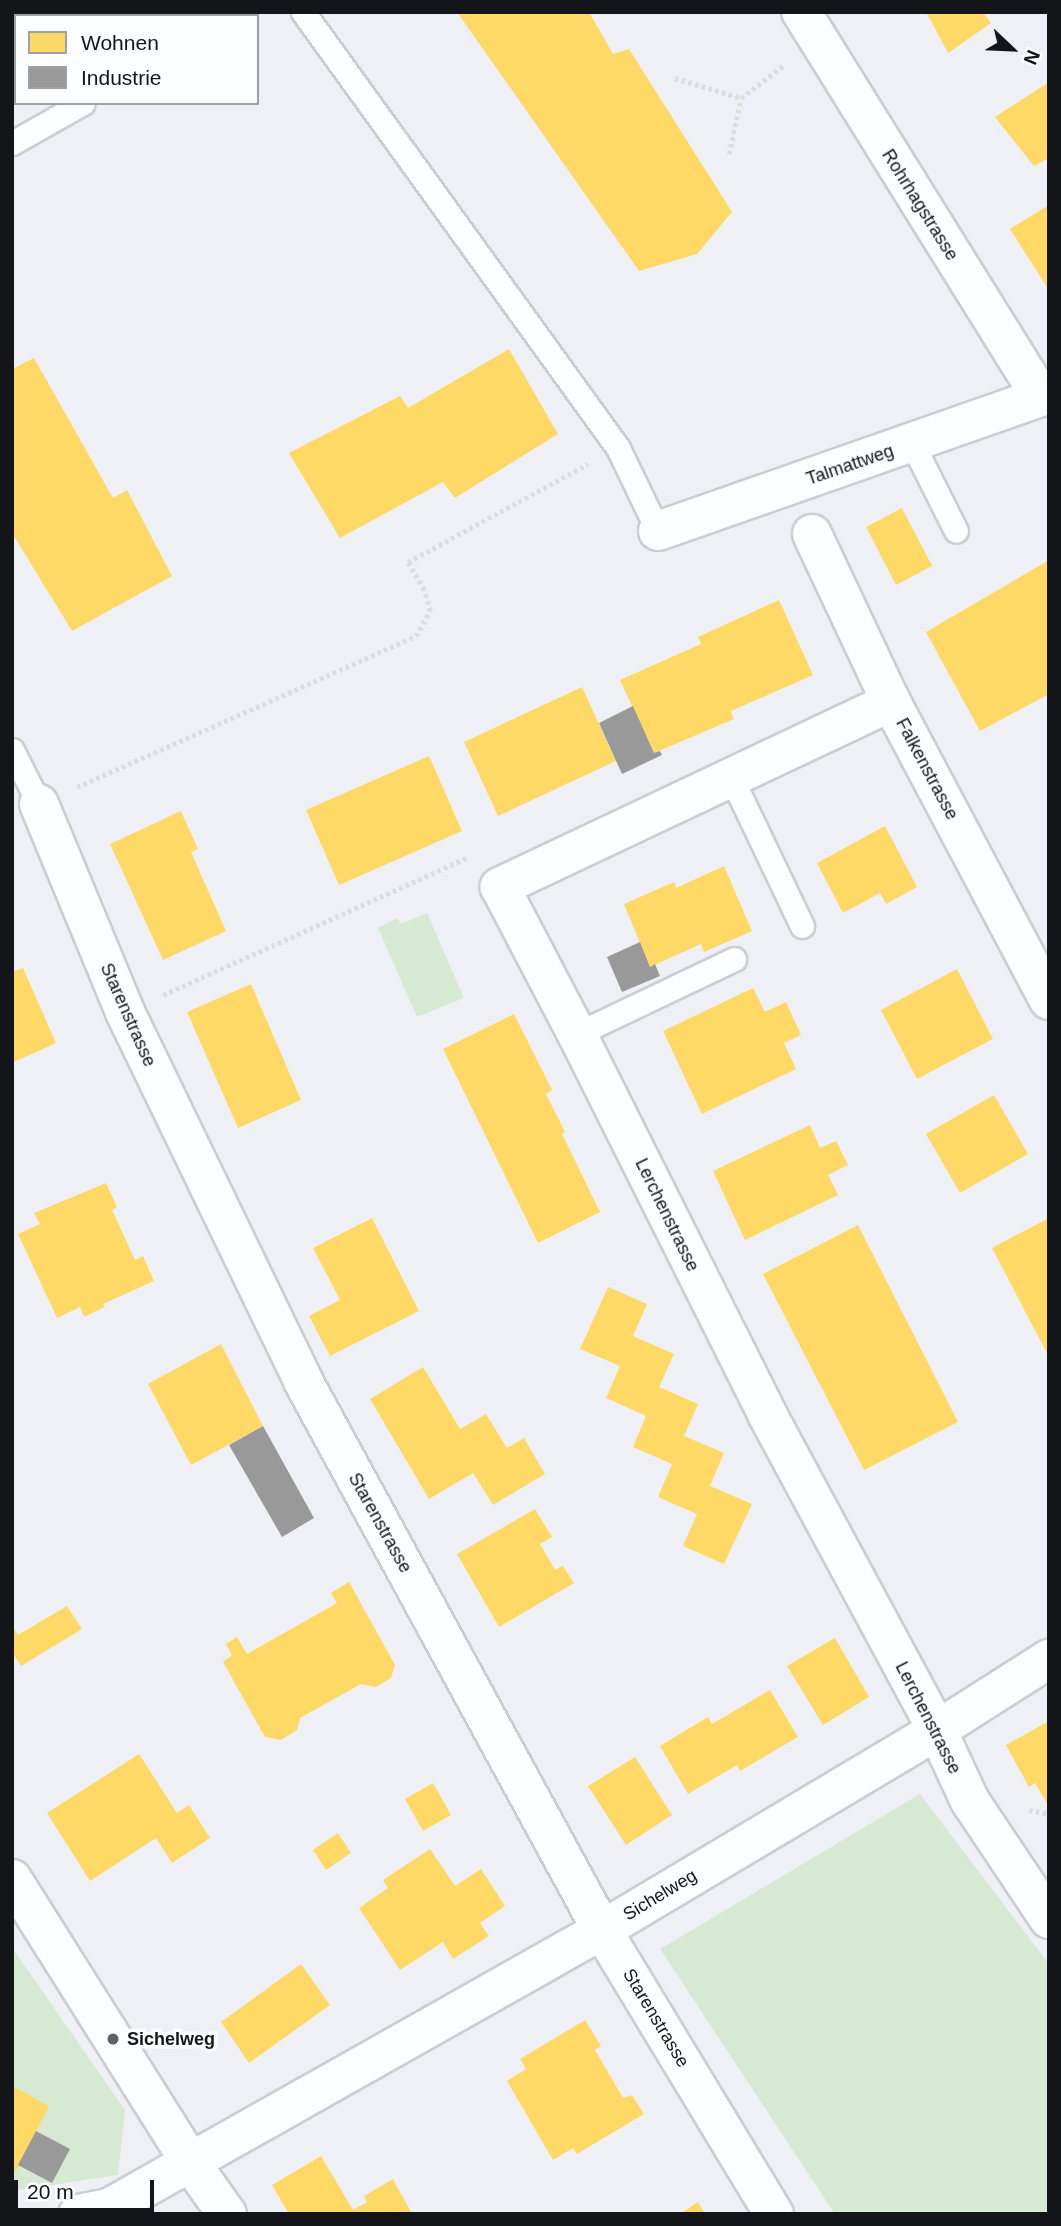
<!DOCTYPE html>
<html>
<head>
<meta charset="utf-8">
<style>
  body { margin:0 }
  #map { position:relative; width:1061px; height:2226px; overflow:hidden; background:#eef0f6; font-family:Arial,sans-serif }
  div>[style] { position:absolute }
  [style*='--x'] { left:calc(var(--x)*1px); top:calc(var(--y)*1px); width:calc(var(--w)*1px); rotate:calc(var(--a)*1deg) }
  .green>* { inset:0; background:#d5e9d3 }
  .homes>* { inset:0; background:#ffd966 }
  .industry>* { inset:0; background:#999 }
  .path>* { height:4.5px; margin-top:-2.25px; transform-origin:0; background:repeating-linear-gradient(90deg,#dcdddf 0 3.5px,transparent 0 7px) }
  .roads { filter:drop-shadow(2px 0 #cccdd2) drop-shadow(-2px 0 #cccdd2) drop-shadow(0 2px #cccdd2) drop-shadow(0 -2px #cccdd2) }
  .lane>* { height:23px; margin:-11.5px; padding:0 11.5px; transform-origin:11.5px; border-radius:11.5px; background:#fcfdfe }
  .street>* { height:38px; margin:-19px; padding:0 19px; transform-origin:19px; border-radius:19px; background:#fcfdfe }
  .dots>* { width:19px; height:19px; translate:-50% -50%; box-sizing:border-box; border:4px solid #fcfdff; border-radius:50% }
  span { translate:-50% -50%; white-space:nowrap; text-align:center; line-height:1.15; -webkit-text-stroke:7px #fcfdff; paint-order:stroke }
  .street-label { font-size:18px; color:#131518 }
  .poi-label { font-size:18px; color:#131518; font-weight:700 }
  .left { translate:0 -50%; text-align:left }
  .frame { position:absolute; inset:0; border:14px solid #131518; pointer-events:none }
  .legend { position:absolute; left:14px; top:14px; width:245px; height:91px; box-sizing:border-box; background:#fcfdff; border:2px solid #9fa0a3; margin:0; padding:9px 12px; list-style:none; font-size:21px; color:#131518 }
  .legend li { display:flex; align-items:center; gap:14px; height:35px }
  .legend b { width:35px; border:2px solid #9fa0a3 }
  .north { position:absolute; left:977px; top:14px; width:70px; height:70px; -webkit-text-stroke:5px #fcfdff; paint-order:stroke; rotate:113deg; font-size:19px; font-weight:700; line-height:28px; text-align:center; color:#131518 }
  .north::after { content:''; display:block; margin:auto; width:24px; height:32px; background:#131518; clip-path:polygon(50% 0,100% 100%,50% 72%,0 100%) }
  .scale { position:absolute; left:14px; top:2180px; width:140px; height:32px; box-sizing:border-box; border:4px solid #131518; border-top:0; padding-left:9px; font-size:21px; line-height:24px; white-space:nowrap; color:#131518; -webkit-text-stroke:5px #fcfdff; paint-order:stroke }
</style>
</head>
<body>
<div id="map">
  <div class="green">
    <div style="clip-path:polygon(427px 913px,464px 998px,417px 1017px,378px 928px,397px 918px,401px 924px)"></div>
    <div style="clip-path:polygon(920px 1794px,1049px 1964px,1049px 2214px,835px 2214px,660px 1949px)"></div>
    <div style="clip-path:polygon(13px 1949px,125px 2110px,118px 2175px,12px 2191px)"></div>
  </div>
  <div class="homes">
    <div style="clip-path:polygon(25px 12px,204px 12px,197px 16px,26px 16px)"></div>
    <div style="clip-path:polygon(457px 12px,589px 12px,613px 54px,629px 49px,732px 212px,697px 254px,639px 271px)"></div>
    <div style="clip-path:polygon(926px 12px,983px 12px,991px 23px,948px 53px)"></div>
    <div style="clip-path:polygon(1049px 82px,1049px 158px,1034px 166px,995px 117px)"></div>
    <div style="clip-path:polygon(1049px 205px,1049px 290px,1010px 229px)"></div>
    <div style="clip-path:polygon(509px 349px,558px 434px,455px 498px,443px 482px,340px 538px,289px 453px,400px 396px,408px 408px)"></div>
    <div style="clip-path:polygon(34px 358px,113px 498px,127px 490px,172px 576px,72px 631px,12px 533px,12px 369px)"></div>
    <div style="clip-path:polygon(902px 508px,932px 566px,896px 585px,866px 527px)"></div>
    <div style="clip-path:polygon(1049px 560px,1049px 694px,980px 731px,926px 632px)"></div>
    <div style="clip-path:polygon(779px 600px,813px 675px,731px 711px,734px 719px,654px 753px,620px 680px,701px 644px,698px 637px)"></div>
    <div style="clip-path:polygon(582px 687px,616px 761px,498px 816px,464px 742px)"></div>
    <div style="clip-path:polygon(429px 756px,462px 831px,339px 885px,306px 810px)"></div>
    <div style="clip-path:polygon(181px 811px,198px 849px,191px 852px,226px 931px,163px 960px,110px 844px)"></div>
    <div style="clip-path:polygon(885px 826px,917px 887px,886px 904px,880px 893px,843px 913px,817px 863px)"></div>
    <div style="clip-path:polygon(724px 866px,752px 931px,704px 952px,701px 944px,650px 967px,624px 904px,674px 882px,676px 888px)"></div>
    <div style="clip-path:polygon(23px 968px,56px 1043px,12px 1063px,12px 972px)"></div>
    <div style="clip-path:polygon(957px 969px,993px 1039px,917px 1079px,881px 1010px)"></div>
    <div style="clip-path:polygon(251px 984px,301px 1100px,238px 1128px,187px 1012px)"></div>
    <div style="clip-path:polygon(753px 988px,765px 1012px,786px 1002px,801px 1035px,784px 1043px,796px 1069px,702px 1114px,663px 1031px)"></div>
    <div style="clip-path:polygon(514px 1014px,552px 1090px,546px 1094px,565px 1132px,562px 1134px,600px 1212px,538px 1243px,443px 1049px)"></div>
    <div style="clip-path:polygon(994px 1095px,1028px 1154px,960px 1193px,926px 1134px)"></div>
    <div style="clip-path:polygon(810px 1125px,820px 1148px,836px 1141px,848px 1165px,828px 1175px,838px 1195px,745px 1240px,713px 1171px)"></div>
    <div style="clip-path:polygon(106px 1183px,117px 1207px,112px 1210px,135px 1260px,143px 1256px,154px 1281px,103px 1304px,105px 1307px,84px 1317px,80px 1307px,57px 1318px,18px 1234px,40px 1224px,34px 1213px)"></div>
    <div style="clip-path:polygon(372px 1218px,419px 1311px,330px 1356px,309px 1316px,340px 1300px,313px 1248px)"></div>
    <div style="clip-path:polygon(1049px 1218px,1049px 1357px,992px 1248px)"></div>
    <div style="clip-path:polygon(858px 1225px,958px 1422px,864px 1470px,763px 1274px)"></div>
    <div style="clip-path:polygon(608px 1287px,647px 1304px,633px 1336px,674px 1354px,659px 1387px,698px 1404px,684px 1436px,724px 1453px,710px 1486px,752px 1504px,724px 1564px,683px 1546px,697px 1514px,658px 1497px,672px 1464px,633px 1447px,646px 1416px,606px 1398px,620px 1366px,580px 1349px)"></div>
    <div style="clip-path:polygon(221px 1344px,263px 1426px,191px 1465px,148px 1384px)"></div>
    <div style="clip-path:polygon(423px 1367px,460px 1429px,486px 1414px,507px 1448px,524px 1438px,545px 1474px,493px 1505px,473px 1473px,429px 1499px,370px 1399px)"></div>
    <div style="clip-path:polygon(535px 1509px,552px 1537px,540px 1544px,555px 1570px,563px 1566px,574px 1583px,499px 1627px,457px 1554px)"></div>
    <div style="clip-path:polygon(349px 1582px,395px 1665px,391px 1678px,376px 1687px,361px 1684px,300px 1718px,297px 1730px,281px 1740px,265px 1737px,223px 1662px,232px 1655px,226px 1644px,237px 1637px,247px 1654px,337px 1603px,331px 1593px)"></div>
    <div style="clip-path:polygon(67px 1606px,82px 1629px,21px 1666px,12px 1652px,12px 1626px,18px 1635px)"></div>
    <div style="clip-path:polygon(835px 1638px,869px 1697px,823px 1725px,787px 1666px)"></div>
    <div style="clip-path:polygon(770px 1690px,798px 1737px,740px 1771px,737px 1765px,688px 1794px,660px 1746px,708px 1717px,712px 1724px)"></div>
    <div style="clip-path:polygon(1049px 1721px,1049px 1807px,1035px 1783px,1029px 1787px,1006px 1745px)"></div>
    <div style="clip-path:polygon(139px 1754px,177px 1813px,189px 1805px,210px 1838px,172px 1863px,156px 1838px,90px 1881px,47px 1813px)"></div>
    <div style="clip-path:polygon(635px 1757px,672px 1815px,626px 1845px,588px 1786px)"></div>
    <div style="clip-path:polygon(433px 1783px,451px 1815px,423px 1831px,405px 1799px)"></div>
    <div style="clip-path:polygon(338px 1833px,351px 1853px,326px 1870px,313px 1850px)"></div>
    <div style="clip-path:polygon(430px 1849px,455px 1886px,481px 1869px,505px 1906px,480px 1923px,489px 1936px,453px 1959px,443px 1942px,400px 1970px,359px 1908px,388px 1888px,383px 1880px)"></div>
    <div style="clip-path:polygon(301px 1964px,330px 2005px,249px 2063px,221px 2022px)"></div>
    <div style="clip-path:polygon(585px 2020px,601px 2046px,595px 2050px,623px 2098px,632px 2095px,644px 2114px,577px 2154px,573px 2148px,553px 2160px,507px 2081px,526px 2069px,520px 2059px)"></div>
    <div style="clip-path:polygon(12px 2086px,49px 2106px,16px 2171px,12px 2169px)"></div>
    <div style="clip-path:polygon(321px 2156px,353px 2210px,367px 2202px,364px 2196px,393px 2179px,412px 2214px,289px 2214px,272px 2185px)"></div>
    <div style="clip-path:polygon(698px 2202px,705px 2214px,680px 2214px)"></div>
  </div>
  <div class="industry">
    <div style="clip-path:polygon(633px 706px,654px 753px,660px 751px,662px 755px,622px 774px,599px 723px)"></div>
    <div style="clip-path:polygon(640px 942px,650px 967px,655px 964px,660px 976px,622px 992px,607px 957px)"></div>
    <div style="clip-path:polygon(263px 1426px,314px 1518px,282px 1537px,229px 1445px)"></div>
    <div style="clip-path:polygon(36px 2131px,70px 2149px,52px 2183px,18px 2165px)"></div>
  </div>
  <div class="path">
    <div style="--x:675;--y:78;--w:69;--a:16.9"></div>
    <div style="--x:741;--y:98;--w:53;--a:-37.3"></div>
    <div style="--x:729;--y:154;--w:57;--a:-77.9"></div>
    <div style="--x:77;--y:787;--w:371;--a:-24"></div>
    <div style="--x:416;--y:636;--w:29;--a:-61"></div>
    <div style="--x:430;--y:611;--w:22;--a:-106"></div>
    <div style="--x:424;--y:590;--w:32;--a:-120"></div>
    <div style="--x:408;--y:562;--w:205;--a:-28.6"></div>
    <div style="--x:163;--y:995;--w:335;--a:-24.3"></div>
    <div style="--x:1029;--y:1810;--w:20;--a:11"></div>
  </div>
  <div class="roads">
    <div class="lane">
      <div style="--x:303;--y:12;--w:538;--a:54.15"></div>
      <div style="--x:618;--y:448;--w:92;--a:64.3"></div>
      <div style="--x:239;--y:16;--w:7;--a:-34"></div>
      <div style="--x:12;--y:143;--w:81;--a:-29.4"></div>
      <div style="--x:912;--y:443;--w:98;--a:63.4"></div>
      <div style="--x:12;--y:750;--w:60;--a:63.4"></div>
      <div style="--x:731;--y:777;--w:165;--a:64.5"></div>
      <div style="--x:577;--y:1034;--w:174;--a:-25.5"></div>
    </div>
    <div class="street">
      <div style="--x:658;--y:531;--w:406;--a:-19.3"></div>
      <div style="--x:1041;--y:397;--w:454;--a:-121.9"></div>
      <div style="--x:812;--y:534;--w:186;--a:64.8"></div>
      <div style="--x:891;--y:702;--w:337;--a:62.1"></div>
      <div style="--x:891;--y:702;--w:433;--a:154.7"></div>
      <div style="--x:500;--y:887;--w:166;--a:62.4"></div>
      <div style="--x:577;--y:1034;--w:425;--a:63.4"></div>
      <div style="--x:767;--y:1414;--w:359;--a:61.7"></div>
      <div style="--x:937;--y:1730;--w:78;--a:65.1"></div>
      <div style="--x:970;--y:1801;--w:142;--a:56.2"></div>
      <div style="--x:39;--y:804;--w:225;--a:67.5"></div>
      <div style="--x:125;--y:1012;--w:410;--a:64.2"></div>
      <div style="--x:303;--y:1381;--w:625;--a:61.43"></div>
      <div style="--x:602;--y:1930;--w:332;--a:58.8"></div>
      <div style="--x:12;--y:1879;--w:334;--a:57.8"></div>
      <div style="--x:190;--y:2162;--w:64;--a:54.6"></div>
      <div style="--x:78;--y:2214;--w:32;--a:-11"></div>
      <div style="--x:109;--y:2208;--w:566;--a:-29.42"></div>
      <div style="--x:602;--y:1930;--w:390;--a:-30.8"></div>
      <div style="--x:937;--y:1730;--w:133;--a:-32.4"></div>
    </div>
  </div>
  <div class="dots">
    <div style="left:113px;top:2039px;background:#606266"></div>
  </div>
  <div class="street-label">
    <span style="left:920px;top:205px;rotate:58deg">Rohrhagstrasse</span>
    <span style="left:850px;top:465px;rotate:-19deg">Talmattweg</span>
    <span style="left:927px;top:769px;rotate:62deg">Falkenstrasse</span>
    <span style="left:128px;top:1015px;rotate:66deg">Starenstrasse</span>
    <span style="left:667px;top:1215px;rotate:64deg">Lerchenstrasse</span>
    <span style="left:380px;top:1523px;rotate:61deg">Starenstrasse</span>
    <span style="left:928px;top:1718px;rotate:63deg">Lerchenstrasse</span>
    <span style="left:660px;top:1895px;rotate:-31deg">Sichelweg</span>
    <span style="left:656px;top:2018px;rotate:59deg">Starenstrasse</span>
  </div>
  <div class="poi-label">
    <span class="left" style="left:127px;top:2039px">Sichelweg</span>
  </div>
  <div class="frame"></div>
  <ul class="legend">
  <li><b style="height:19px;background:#ffd966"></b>Wohnen</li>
  <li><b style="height:19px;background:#999"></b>Industrie</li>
  </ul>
  <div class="north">N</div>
  <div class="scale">20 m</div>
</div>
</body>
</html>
